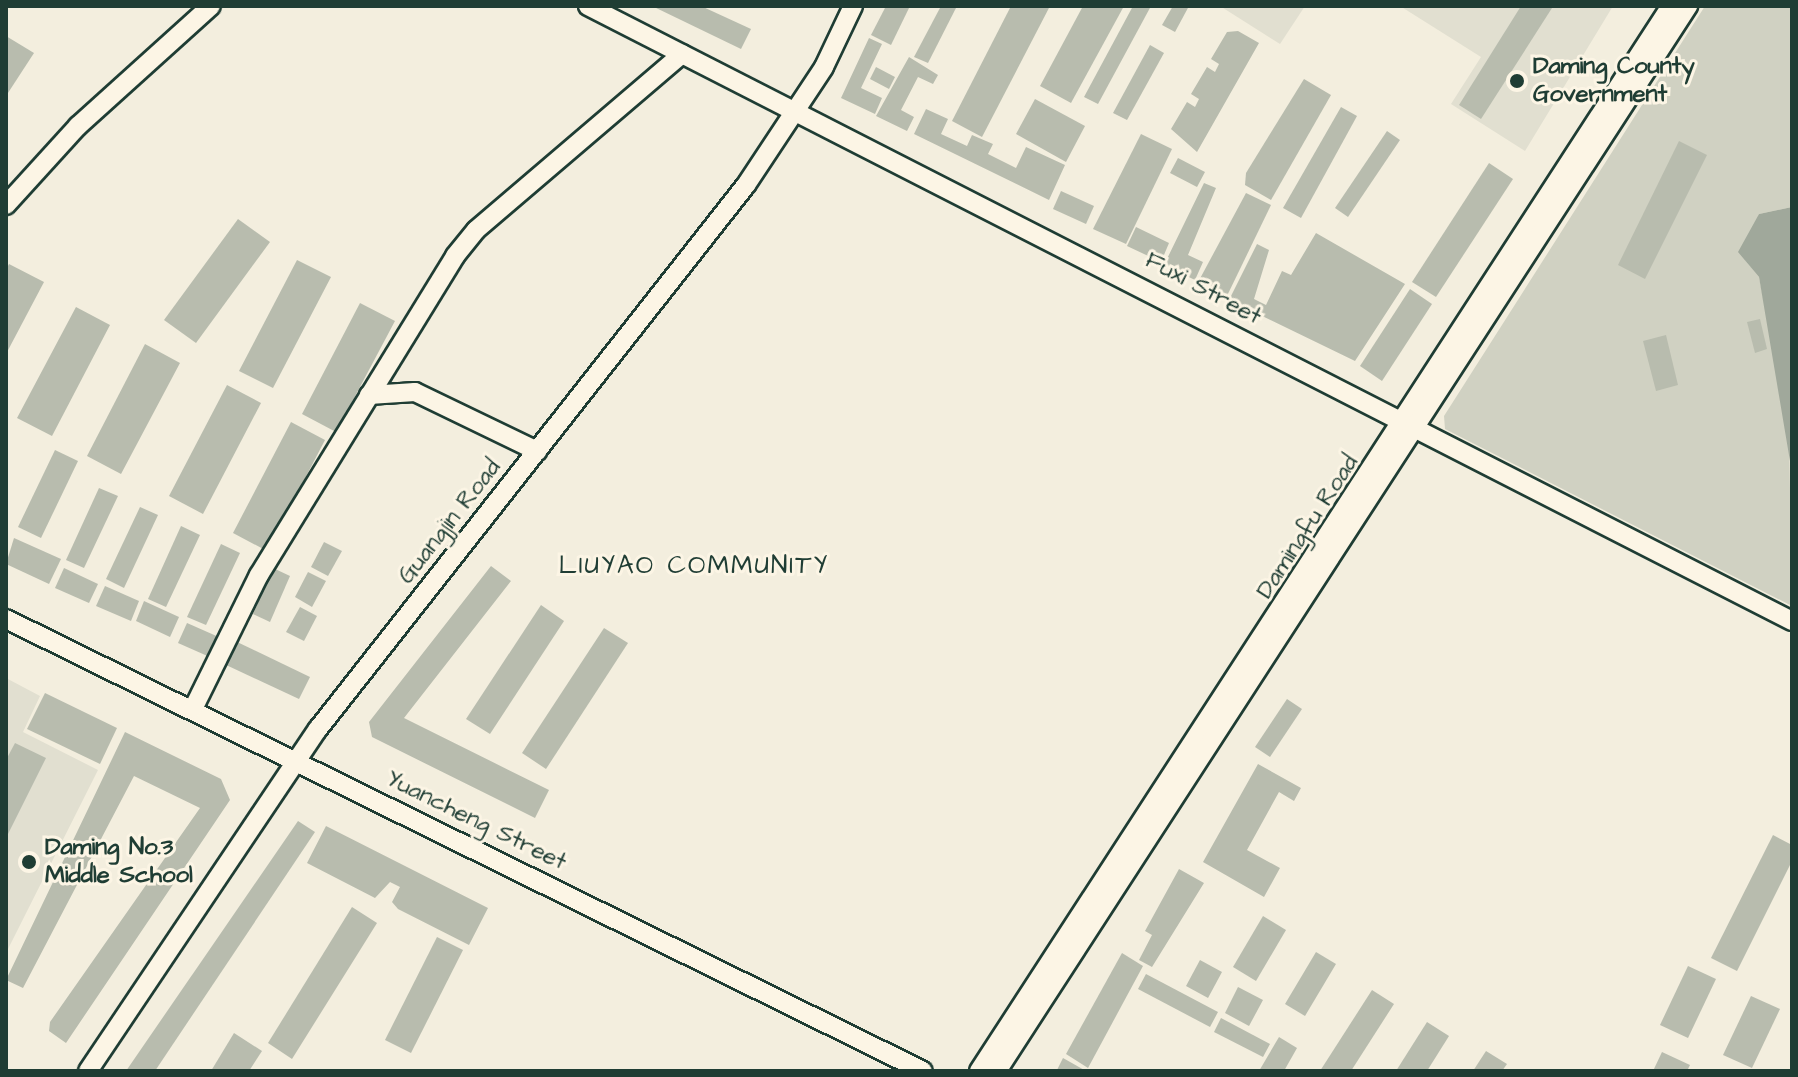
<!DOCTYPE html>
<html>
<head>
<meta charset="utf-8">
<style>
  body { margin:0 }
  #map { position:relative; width:1798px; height:1077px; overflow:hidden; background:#f3eede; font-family:"Architects Daughter",sans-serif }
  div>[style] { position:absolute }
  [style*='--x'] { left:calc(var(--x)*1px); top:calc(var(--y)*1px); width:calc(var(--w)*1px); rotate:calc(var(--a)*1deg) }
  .built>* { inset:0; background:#e1dfd0 }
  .green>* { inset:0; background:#d0d1c2 }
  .water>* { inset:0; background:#a0a89b }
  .building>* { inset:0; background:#b8bcae }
  .roads { filter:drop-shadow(2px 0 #1f3d34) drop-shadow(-2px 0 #1f3d34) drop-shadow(0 2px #1f3d34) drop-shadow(0 -2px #1f3d34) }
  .minor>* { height:18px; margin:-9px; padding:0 9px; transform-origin:9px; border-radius:9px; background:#fcf5e5 }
  .dots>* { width:22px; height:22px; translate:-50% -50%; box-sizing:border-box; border:4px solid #fcf5e5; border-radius:50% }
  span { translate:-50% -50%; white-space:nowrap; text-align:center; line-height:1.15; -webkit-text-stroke:6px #fcf5e5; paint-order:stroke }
  .poi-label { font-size:24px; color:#1f3d34; font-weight:700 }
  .left { translate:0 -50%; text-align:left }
  .street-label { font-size:24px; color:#1f3d34 }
  .neighbourhood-label { font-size:26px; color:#1f3d34; letter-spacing:2px }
  .frame { position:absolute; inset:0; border:8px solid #1f3d34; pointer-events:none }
</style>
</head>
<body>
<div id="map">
  <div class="built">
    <div style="clip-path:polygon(1220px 6px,1305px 6px,1280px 44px)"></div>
    <div style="clip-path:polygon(1400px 6px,1613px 6px,1525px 151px,1451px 104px,1481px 57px)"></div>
    <div style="clip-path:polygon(6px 678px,40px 696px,23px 732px,98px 770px,6px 953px)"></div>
  </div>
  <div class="green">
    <div style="clip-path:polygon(1705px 6px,1792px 6px,1792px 207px,1759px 214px,1745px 260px,1759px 277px,1789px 429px,1792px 606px,1445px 429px,1444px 416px)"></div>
  </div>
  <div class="water">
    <div style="clip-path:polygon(1792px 207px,1792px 473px,1759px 277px,1738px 252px,1759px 214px)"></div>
  </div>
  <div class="building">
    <div style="clip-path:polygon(652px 6px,701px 6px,751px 29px,741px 49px)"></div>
    <div style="clip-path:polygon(886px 6px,910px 6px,891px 45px,871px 35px)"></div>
    <div style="clip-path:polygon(941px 6px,957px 6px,928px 63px,914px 57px)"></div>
    <div style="clip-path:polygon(1011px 6px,1050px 6px,982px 137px,952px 121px)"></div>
    <div style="clip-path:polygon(1083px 6px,1124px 6px,1071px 103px,1040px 86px)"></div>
    <div style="clip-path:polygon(1133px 6px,1151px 6px,1098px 104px,1084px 97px)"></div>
    <div style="clip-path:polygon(1173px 6px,1189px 6px,1175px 32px,1162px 25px)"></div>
    <div style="clip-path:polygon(1521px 6px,1552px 8px,1481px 119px,1459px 105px)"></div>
    <div style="clip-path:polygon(1238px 31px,1259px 43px,1197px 152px,1171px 129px,1187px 102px,1195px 107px,1199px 99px,1191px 94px,1207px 67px,1215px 72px,1219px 64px,1211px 59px,1227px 32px)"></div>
    <div style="clip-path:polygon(6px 36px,34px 53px,6px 96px)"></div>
    <div style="clip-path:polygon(869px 38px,882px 44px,861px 88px,882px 98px,875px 114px,841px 98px)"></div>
    <div style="clip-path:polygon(1150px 45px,1164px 53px,1127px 120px,1113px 113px)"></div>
    <div style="clip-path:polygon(909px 57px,938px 75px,933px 84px,918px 77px,901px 110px,914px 117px,907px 131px,876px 116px)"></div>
    <div style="clip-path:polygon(876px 67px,895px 77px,889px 89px,870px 79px)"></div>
    <div style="clip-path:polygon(1304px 79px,1331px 95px,1271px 200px,1245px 185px,1246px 173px)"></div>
    <div style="clip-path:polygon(1035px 99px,1085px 126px,1066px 162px,1016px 134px)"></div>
    <div style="clip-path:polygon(1341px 107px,1357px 116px,1301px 218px,1283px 208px)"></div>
    <div style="clip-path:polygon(926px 109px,948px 119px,941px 134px,967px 146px,972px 135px,993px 144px,988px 154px,1016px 168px,1026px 147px,1065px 165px,1049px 200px,914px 134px)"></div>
    <div style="clip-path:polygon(1387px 131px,1400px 140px,1348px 217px,1335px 208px)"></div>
    <div style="clip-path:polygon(1141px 134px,1172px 149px,1126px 244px,1093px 229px)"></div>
    <div style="clip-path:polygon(1679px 141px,1707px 155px,1645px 279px,1618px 265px)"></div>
    <div style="clip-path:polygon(1178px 158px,1205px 172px,1197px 187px,1170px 173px)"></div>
    <div style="clip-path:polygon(1489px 163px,1513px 179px,1436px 297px,1412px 282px)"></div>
    <div style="clip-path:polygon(1204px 183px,1216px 188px,1188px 255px,1203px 262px,1195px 280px,1164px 265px)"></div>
    <div style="clip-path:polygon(1061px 191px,1094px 206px,1086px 224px,1053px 209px)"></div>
    <div style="clip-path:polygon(1246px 193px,1271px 205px,1225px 300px,1196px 286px)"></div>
    <div style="clip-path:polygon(238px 219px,270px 242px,196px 343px,164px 320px)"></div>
    <div style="clip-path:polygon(1136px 227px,1169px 243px,1161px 262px,1127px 246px)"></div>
    <div style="clip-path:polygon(1316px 233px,1405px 284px,1355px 361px,1229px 300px,1257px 244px,1269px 250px,1254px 299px,1266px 305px,1282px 271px,1291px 275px)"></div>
    <div style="clip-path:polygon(297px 260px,331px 277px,273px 388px,239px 371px)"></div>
    <div style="clip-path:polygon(9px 264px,44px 282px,6px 354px,6px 270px)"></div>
    <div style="clip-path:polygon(1410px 289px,1432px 304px,1382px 381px,1360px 366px)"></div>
    <div style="clip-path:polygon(360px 303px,395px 321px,336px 432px,302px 414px)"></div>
    <div style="clip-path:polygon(76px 307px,110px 325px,52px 436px,17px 418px)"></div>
    <div style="clip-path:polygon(1760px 319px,1767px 349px,1755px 353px,1747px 322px)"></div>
    <div style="clip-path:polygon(1666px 335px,1678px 385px,1656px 391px,1643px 341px)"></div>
    <div style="clip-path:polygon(145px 344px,180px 363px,121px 474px,87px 456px)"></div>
    <div style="clip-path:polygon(227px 385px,261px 403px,203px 514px,169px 496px)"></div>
    <div style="clip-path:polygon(291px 422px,325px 440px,267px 551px,233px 533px)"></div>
    <div style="clip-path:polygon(55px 450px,78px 461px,41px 538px,18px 527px)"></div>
    <div style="clip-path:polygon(99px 488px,118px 496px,84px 568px,66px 560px)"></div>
    <div style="clip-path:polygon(140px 507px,158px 515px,124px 588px,106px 579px)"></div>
    <div style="clip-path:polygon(181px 526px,200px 535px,166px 607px,148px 599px)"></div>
    <div style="clip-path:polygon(14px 538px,61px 559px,49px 584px,6px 564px)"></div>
    <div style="clip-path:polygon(324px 542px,342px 551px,328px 576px,311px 567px)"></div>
    <div style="clip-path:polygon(221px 544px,240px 553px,206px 625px,187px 617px)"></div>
    <div style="clip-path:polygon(491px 566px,511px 581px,404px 718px,549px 790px,535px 818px,372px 737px,369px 722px)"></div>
    <div style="clip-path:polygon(64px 568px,98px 584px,89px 603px,55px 588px)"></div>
    <div style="clip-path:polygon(273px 568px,290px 576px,270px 622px,253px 614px)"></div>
    <div style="clip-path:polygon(308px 572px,326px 581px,312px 607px,295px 597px)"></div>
    <div style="clip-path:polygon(105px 586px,139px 601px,131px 621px,96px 606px)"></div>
    <div style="clip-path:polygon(144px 601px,179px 617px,170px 637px,136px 621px)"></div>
    <div style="clip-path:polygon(541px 605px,564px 621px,490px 734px,466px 719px)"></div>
    <div style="clip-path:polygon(300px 607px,317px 616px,304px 641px,286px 632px)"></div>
    <div style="clip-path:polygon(187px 623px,221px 638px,212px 658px,178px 643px)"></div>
    <div style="clip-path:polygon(604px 628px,628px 643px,546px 769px,522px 753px)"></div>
    <div style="clip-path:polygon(235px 641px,310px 677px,299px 699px,224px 664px)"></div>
    <div style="clip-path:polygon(45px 693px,117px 728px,100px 764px,27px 729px)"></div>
    <div style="clip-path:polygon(1287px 699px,1302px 709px,1270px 757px,1255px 747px)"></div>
    <div style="clip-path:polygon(125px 732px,221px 779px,230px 800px,66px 1043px,49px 1031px,50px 1022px,200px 808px,134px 776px,23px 988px,6px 980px)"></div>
    <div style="clip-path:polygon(15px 743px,46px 758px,6px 838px,6px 760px)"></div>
    <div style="clip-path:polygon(1258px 764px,1301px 788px,1294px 801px,1279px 792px,1247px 850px,1280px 868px,1264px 897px,1203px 862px)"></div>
    <div style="clip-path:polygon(298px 821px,315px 832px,155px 1071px,126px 1071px)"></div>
    <div style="clip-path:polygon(326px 826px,488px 908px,469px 945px,398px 909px,392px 902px,400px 887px,390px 882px,375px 898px,307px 863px)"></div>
    <div style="clip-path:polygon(1773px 835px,1792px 845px,1792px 861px,1737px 971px,1711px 958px)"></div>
    <div style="clip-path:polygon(1179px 869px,1204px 883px,1152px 967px,1139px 960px,1152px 935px,1145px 931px)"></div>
    <div style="clip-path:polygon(352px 907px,377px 923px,292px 1059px,268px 1043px)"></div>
    <div style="clip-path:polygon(1263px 916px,1286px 930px,1256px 981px,1233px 967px)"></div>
    <div style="clip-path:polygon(437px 937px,463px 950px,411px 1053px,385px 1040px)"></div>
    <div style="clip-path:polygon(1316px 952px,1336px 964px,1305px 1016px,1285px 1004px)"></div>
    <div style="clip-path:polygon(1122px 953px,1143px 966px,1088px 1068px,1066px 1054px)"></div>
    <div style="clip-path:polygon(1200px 960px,1222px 972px,1208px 998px,1186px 986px)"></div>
    <div style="clip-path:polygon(1688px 966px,1716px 979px,1688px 1038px,1660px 1025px)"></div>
    <div style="clip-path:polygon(1146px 974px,1218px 1012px,1210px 1027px,1138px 989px)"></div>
    <div style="clip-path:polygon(1238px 987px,1263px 1000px,1249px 1026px,1225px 1013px)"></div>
    <div style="clip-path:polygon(1372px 990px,1394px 1004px,1351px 1071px,1320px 1071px)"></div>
    <div style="clip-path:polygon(1751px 996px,1780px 1009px,1752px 1068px,1723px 1055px)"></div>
    <div style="clip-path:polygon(1221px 1018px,1270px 1044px,1263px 1057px,1214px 1032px)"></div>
    <div style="clip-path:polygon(1427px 1022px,1449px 1036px,1427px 1071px,1396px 1071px)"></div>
    <div style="clip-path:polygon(234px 1033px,262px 1051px,249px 1071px,211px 1071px)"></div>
    <div style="clip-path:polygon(1279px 1037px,1297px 1048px,1284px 1071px,1259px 1071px)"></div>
    <div style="clip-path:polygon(1486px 1051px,1507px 1064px,1502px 1071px,1473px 1071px)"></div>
    <div style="clip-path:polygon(1662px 1052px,1690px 1065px,1687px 1071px,1653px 1071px)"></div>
    <div style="clip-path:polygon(1063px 1058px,1086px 1071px,1057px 1070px)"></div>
  </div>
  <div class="roads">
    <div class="minor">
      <div style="--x:588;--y:6;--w:1352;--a:27.06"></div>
      <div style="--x:6;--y:205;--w:107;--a:-47.7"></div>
      <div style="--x:78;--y:126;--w:179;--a:-42.1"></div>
      <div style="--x:369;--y:395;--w:46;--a:-3.7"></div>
      <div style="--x:415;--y:392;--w:136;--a:25.8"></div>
      <div style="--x:6;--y:619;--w:1022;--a:26.24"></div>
      <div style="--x:193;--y:709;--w:149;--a:-63.8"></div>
      <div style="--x:259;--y:575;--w:374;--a:-58.4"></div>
      <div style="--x:455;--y:256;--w:33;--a:-51"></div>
      <div style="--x:476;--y:230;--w:271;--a:-40.5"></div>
      <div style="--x:88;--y:1071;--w:412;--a:-56.1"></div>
      <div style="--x:318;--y:729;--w:692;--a:-51.81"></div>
      <div style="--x:746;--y:185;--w:141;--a:-56.5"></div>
      <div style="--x:824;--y:67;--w:68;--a:-64.6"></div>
      <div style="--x:979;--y:1071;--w:1270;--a:-56.99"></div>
      <div style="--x:997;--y:1071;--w:1270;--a:-57.02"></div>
    </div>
  </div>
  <div class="dots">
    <div style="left:1517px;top:81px;background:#1f3d34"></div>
    <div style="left:29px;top:862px;background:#1f3d34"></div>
  </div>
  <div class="poi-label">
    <span class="left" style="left:1533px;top:81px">Daming County<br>Government</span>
    <span class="left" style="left:45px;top:862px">Daming No.3<br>Middle School</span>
  </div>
  <div class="street-label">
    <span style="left:1203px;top:289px;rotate:28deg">Fuxi Street</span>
    <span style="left:450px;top:522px;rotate:-52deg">Guangjin Road</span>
    <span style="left:1308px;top:527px;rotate:-57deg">Damingfu Road</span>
    <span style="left:476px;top:821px;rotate:26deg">Yuancheng Street</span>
  </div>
  <div class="neighbourhood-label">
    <span style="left:694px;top:566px">LIUYAO COMMUNITY</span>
  </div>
  <div class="frame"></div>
</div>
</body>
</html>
